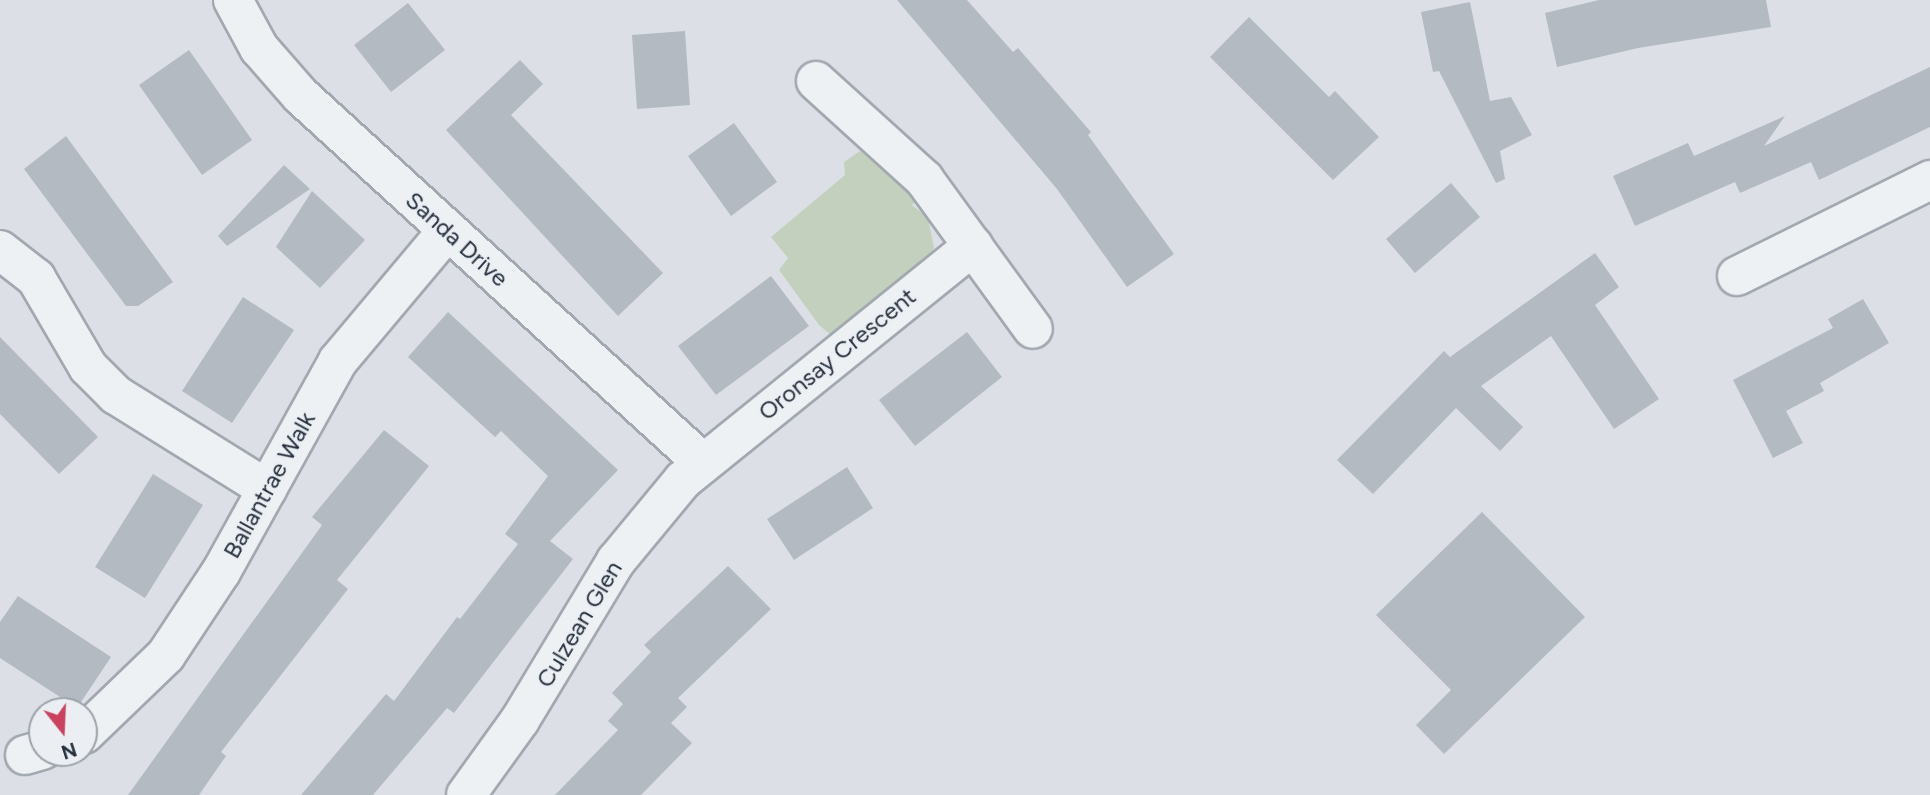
<!DOCTYPE html>
<html>
<head>
<meta charset="utf-8">
<style>
  body { margin:0 }
  #map { position:relative; width:1930px; height:795px; overflow:hidden; background:#dce0e6; font-family:Figtree,sans-serif }
  div>[style] { position:absolute }
  [style*='--x'] { left:calc(var(--x)*1px); top:calc(var(--y)*1px); width:calc(var(--w)*1px); rotate:calc(var(--a)*1deg) }
  .green>* { inset:0; background:#c3d0bd }
  .building>* { inset:0; background:#b3bac2 }
  .roads { filter:drop-shadow(2px 0 #a2a8b0) drop-shadow(-2px 0 #a2a8b0) drop-shadow(0 2px #a2a8b0) drop-shadow(0 -2px #a2a8b0) }
  .street>* { height:38px; margin:-19px; padding:0 19px; transform-origin:19px; border-radius:19px; background:#eef1f4 }
  span { translate:-50% -50%; white-space:nowrap; text-align:center; line-height:1.15; -webkit-text-stroke:5px #ebeff4; paint-order:stroke }
  .street-label { font-size:24px; color:#26303c }
  .north { position:absolute; left:28px; top:697px; width:70px; height:70px; box-sizing:border-box; background:#ebeff4; border:2px solid #9ca3aa; border-radius:50%; rotate:162deg; font-size:19px; font-weight:700; line-height:28px; text-align:center; color:#26303c }
  .north::after { content:''; display:block; margin:auto; width:24px; height:32px; background:#cb4160; clip-path:polygon(50% 0,100% 100%,50% 72%,0 100%) }
</style>
</head>
<body>
<div id="map">
  <div class="green">
    <div style="clip-path:polygon(860px 151px,923px 196px,912px 205px,928px 218px,934px 248px,927px 260px,832px 336px,819px 325px,779px 270px,788px 258px,771px 237px,845px 175px,844px 162px)"></div>
  </div>
  <div class="building">
    <div style="clip-path:polygon(897px 0,967px 0,1013px 52px,1018px 48px,1091px 132px,1088px 135px,1174px 254px,1127px 287px,1057px 189px)"></div>
    <div style="clip-path:polygon(1599px 0,1766px 0,1771px 27px,1638px 48px,1557px 67px,1545px 13px)"></div>
    <div style="clip-path:polygon(1470px 2px,1490px 101px,1511px 97px,1532px 135px,1500px 151px,1505px 179px,1496px 183px,1439px 71px,1433px 72px,1421px 12px)"></div>
    <div style="clip-path:polygon(408px 3px,445px 50px,391px 92px,354px 45px)"></div>
    <div style="clip-path:polygon(1249px 17px,1329px 97px,1335px 91px,1379px 137px,1333px 180px,1210px 57px)"></div>
    <div style="clip-path:polygon(685px 31px,690px 105px,637px 109px,632px 35px)"></div>
    <div style="clip-path:polygon(189px 50px,252px 140px,202px 175px,139px 85px)"></div>
    <div style="clip-path:polygon(520px 60px,543px 84px,511px 115px,663px 273px,618px 316px,446px 130px)"></div>
    <div style="clip-path:polygon(1930px 67px,1930px 127px,1819px 180px,1811px 162px,1740px 193px,1735px 182px,1635px 226px,1613px 176px,1688px 143px,1694px 156px,1785px 116px,1764px 146px)"></div>
    <div style="clip-path:polygon(734px 123px,777px 182px,731px 216px,688px 156px)"></div>
    <div style="clip-path:polygon(66px 136px,173px 282px,138px 306px,126px 306px,24px 169px)"></div>
    <div style="clip-path:polygon(284px 165px,310px 189px,227px 246px,218px 236px)"></div>
    <div style="clip-path:polygon(1451px 183px,1480px 217px,1415px 273px,1386px 239px)"></div>
    <div style="clip-path:polygon(312px 191px,365px 240px,320px 288px,276px 247px)"></div>
    <div style="clip-path:polygon(1595px 253px,1619px 287px,1595px 305px,1659px 399px,1614px 429px,1551px 336px,1481px 386px,1523px 427px,1500px 451px,1456px 408px,1373px 494px,1337px 460px,1444px 351px,1450px 357px)"></div>
    <div style="clip-path:polygon(771px 276px,809px 326px,716px 395px,678px 346px)"></div>
    <div style="clip-path:polygon(243px 297px,294px 330px,232px 423px,182px 391px)"></div>
    <div style="clip-path:polygon(1863px 299px,1889px 343px,1820px 383px,1824px 391px,1786px 411px,1803px 443px,1773px 458px,1733px 380px,1833px 328px,1828px 319px)"></div>
    <div style="clip-path:polygon(448px 312px,618px 470px,550px 541px,573px 559px,454px 713px,447px 708px,373px 795px,301px 795px,386px 694px,394px 701px,457px 617px,460px 619px,518px 544px,505px 534px,548px 476px,501px 431px,495px 437px,408px 357px)"></div>
    <div style="clip-path:polygon(967px 332px,1002px 377px,915px 446px,879px 400px)"></div>
    <div style="clip-path:polygon(0 337px,98px 437px,59px 474px,0 414px)"></div>
    <div style="clip-path:polygon(384px 430px,429px 466px,337px 580px,348px 589px,221px 752px,226px 756px,199px 795px,128px 795px,322px 525px,312px 517px)"></div>
    <div style="clip-path:polygon(847px 467px,873px 508px,794px 560px,767px 519px)"></div>
    <div style="clip-path:polygon(153px 474px,203px 505px,145px 598px,95px 567px)"></div>
    <div style="clip-path:polygon(1482px 512px,1585px 617px,1444px 754px,1416px 725px,1451px 690px,1376px 615px)"></div>
    <div style="clip-path:polygon(728px 566px,771px 609px,678px 698px,687px 707px,671px 723px,692px 743px,641px 795px,555px 795px,618px 730px,608px 721px,623px 704px,612px 693px,651px 652px,644px 645px)"></div>
    <div style="clip-path:polygon(18px 596px,111px 657px,77px 708px,0 658px,0 622px)"></div>
  </div>
  <div class="roads">
    <div class="street">
      <div style="--x:233;--y:0;--w:55;--a:61.6"></div>
      <div style="--x:259;--y:48;--w:64;--a:48.8"></div>
      <div style="--x:301;--y:96;--w:543;--a:42.39"></div>
      <div style="--x:816;--y:81;--w:146;--a:42.2"></div>
      <div style="--x:924;--y:179;--w:185;--a:54"></div>
      <div style="--x:0;--y:250;--w:46;--a:37.9"></div>
      <div style="--x:36;--y:278;--w:103;--a:59.7"></div>
      <div style="--x:88;--y:367;--w:40;--a:45"></div>
      <div style="--x:116;--y:395;--w:178;--a:31.9"></div>
      <div style="--x:1737;--y:276;--w:216;--a:-26.4"></div>
      <div style="--x:84;--y:734;--w:114;--a:-43.9"></div>
      <div style="--x:166;--y:655;--w:100;--a:-56.5"></div>
      <div style="--x:221;--y:572;--w:241;--a:-61"></div>
      <div style="--x:338;--y:361;--w:171;--a:-50"></div>
      <div style="--x:25;--y:755;--w:18;--a:-16"></div>
      <div style="--x:466;--y:795;--w:92;--a:-54.2"></div>
      <div style="--x:520;--y:720;--w:186;--a:-58.9"></div>
      <div style="--x:616;--y:561;--w:105;--a:-50.4"></div>
      <div style="--x:683;--y:480;--w:373;--a:-38.9"></div>
    </div>
  </div>
  <div class="street-label">
    <span style="left:457px;top:239px;rotate:42deg">Sanda Drive</span>
    <span style="left:837px;top:354px;rotate:-39deg">Oronsay Crescent</span>
    <span style="left:269px;top:485px;rotate:-61deg">Ballantrae Walk</span>
    <span style="left:579px;top:624px;rotate:-59deg">Culzean Glen</span>
  </div>
  <div class="north">N</div>
</div>
</body>
</html>
